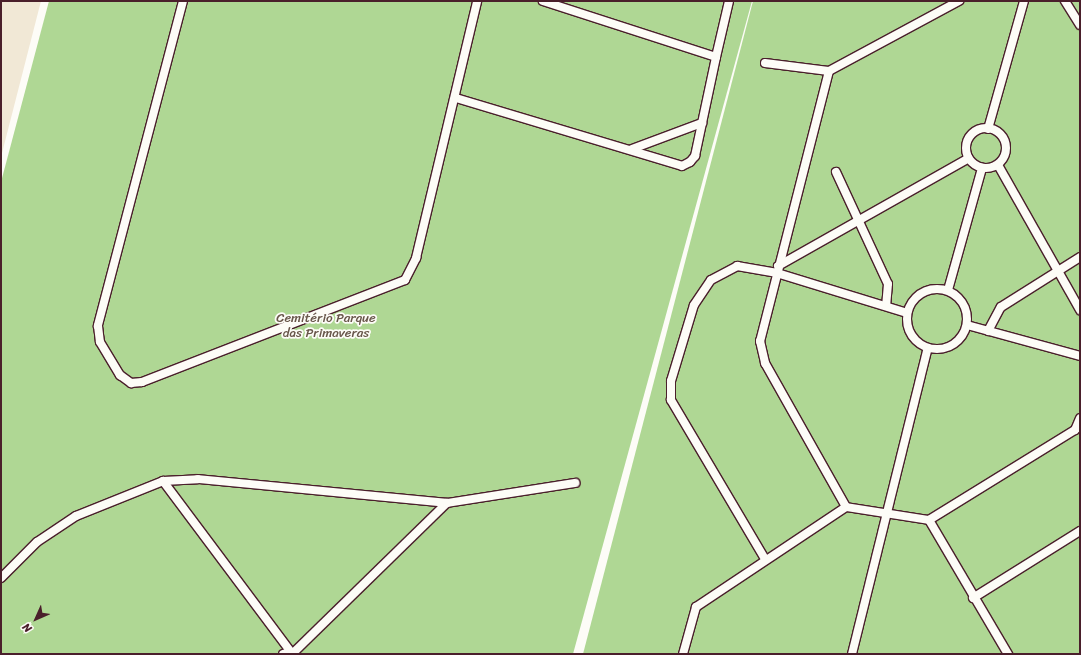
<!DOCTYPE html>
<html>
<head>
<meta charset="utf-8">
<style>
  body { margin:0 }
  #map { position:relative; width:1081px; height:655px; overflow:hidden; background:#fdfcf7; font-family:Sriracha,sans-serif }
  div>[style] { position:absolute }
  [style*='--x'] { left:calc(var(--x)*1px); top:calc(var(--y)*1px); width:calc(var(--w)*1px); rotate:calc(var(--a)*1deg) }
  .built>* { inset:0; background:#f1e8d6 }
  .green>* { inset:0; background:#afd794 }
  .roads { filter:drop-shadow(1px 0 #4a1f2b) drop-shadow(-1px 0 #4a1f2b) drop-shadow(0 1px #4a1f2b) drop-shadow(0 -1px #4a1f2b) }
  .lane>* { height:8px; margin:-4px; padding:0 4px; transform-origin:4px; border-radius:4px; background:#fdfcf7 }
  .lane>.ring { margin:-4px; padding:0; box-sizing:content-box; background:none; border:8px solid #fdfcf7; border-radius:50% }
  span { translate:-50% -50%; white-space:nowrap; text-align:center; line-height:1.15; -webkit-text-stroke:3.5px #fdfcf7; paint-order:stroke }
  .park-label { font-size:13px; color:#68564a }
  .frame { position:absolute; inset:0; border:2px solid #4a1f2b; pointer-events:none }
  .north { position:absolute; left:16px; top:599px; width:40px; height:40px; -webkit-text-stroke:3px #fdfcf7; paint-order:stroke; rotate:225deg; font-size:11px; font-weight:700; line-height:16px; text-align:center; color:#4a1f2b }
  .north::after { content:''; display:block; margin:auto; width:14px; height:18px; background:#4a1f2b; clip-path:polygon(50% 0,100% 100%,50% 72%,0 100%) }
</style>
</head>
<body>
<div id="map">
  <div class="built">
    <div style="clip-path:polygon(1px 1px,41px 1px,1px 157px)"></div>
  </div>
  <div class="green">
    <div style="clip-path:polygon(49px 1px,752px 1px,573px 654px,1px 654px,1px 182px)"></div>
    <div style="clip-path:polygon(753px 1px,1080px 1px,1080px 654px,583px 654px)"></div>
  </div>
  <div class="roads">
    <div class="lane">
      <div style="--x:183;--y:1;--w:336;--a:104.7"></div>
      <div style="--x:98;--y:326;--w:16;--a:83"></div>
      <div style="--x:100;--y:342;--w:39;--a:59"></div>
      <div style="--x:120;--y:375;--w:14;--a:36"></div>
      <div style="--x:131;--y:383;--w:11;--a:-5"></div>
      <div style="--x:142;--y:382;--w:282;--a:-21.2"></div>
      <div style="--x:405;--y:280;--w:25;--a:-63"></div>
      <div style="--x:416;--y:258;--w:264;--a:-76.6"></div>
      <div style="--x:1065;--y:1;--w:28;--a:58"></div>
      <div style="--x:716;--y:57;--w:57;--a:-76.9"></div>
      <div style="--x:765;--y:63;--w:64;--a:7.1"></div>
      <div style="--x:829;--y:71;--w:148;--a:-28.3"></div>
      <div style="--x:829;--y:71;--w:279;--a:104.3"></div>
      <div style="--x:760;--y:341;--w:23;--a:77"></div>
      <div style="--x:765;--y:363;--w:165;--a:60.6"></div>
      <div style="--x:456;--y:98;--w:236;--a:16.7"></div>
      <div style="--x:682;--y:166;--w:9;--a:-27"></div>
      <div style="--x:690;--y:162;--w:8;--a:-50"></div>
      <div style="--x:695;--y:156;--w:101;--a:-78"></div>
      <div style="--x:716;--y:57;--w:182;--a:-162.1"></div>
      <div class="ring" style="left:966px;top:128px;width:32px;height:32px"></div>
      <div style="--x:988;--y:129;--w:133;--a:-74.3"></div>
      <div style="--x:632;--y:149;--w:75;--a:-20.4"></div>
      <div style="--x:998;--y:165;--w:167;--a:60.5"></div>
      <div style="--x:836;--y:172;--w:123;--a:65.1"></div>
      <div style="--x:888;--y:284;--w:22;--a:95"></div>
      <div style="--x:778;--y:266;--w:219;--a:-29.5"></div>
      <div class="ring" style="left:907px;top:289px;width:52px;height:52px"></div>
      <div style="--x:948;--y:290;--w:127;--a:-74.4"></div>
      <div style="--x:967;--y:325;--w:117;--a:15.3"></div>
      <div style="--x:988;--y:331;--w:27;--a:-62"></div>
      <div style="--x:1001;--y:307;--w:93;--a:-32.3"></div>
      <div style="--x:163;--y:481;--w:214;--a:53.2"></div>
      <div style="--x:291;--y:652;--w:8;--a:166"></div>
      <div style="--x:929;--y:520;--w:172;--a:-31.7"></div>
      <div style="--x:1075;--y:430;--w:13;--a:-67"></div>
      <div style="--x:765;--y:559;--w:185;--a:-120.6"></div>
      <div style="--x:671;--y:400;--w:19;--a:-90"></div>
      <div style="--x:671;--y:381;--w:79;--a:-73.2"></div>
      <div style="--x:694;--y:305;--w:30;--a:-56"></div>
      <div style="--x:711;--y:280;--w:30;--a:-28"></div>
      <div style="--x:737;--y:266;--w:41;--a:9.9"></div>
      <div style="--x:777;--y:273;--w:136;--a:17.1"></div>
      <div style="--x:1;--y:578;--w:51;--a:-45"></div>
      <div style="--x:37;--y:542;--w:47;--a:-33.7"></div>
      <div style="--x:76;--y:516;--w:94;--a:-21.9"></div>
      <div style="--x:163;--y:481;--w:35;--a:-3"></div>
      <div style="--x:198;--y:479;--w:250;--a:5.5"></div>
      <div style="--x:973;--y:598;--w:126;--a:-32.1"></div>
      <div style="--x:292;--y:654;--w:216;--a:-44.3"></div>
      <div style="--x:447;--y:503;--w:130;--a:-8.9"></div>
      <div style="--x:683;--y:654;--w:49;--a:-74.5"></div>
      <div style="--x:696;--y:607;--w:180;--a:-33.7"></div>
      <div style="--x:846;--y:507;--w:84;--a:8.9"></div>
      <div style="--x:929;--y:520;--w:156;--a:59.5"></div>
      <div style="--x:852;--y:654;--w:315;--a:-76.1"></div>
    </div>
  </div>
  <div class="park-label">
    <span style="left:326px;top:326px">Cemitério Parque<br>das Primaveras</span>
  </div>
  <div class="frame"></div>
  <div class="north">N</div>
</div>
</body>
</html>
